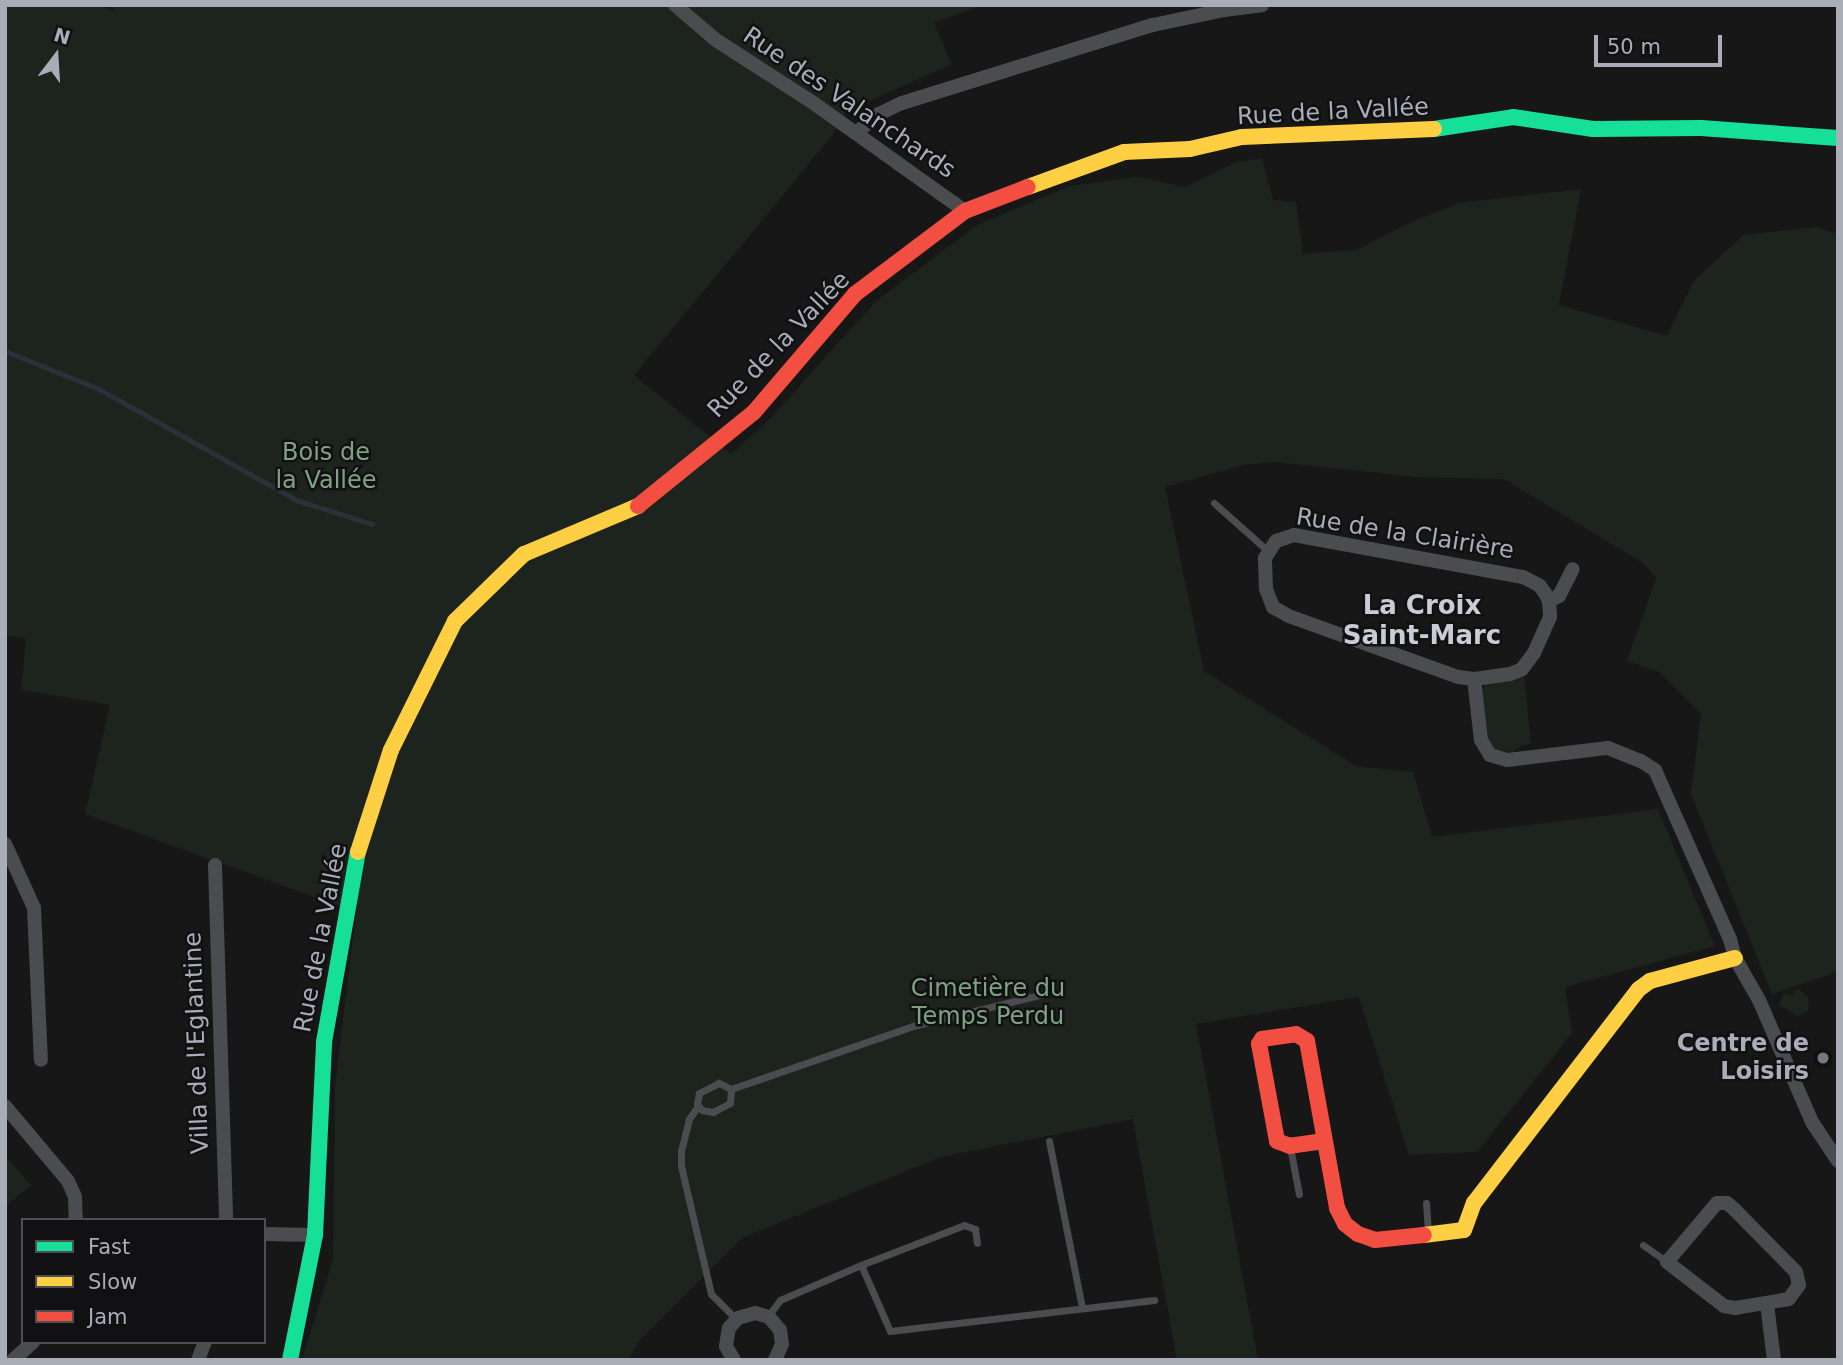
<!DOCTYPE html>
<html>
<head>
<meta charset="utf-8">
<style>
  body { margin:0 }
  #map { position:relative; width:1843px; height:1365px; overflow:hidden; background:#171717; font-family:"DejaVu Sans",sans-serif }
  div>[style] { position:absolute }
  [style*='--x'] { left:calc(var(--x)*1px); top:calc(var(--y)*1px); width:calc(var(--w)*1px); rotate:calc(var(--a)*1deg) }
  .green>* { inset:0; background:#1d241e }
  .stream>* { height:5px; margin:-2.5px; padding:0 2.5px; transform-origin:2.5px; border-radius:2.5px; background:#2a3239 }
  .lane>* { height:7px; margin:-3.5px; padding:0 3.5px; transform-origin:3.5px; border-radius:3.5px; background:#4b4c50 }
  .street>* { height:14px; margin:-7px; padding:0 7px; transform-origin:7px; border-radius:7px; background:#4b4c50 }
  .fast>* { height:16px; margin:-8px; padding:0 8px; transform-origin:8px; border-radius:8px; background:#16e098 }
  .slow>* { height:16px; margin:-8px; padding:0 8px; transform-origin:8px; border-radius:8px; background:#ffcf43 }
  .jam>* { height:16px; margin:-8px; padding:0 8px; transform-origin:8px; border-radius:8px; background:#f24e42 }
  .dots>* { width:19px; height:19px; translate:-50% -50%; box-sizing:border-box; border:4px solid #111113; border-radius:50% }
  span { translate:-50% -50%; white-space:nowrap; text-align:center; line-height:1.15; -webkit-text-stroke:5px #111113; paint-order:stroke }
  .street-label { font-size:24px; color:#a8adb8 }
  .park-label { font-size:24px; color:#7fa381 }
  .poi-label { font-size:24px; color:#a8adb8; font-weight:700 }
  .right { translate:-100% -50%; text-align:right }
  .neighbourhood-label { font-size:26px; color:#c9ccd4; font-weight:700 }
  .frame { position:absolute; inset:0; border:7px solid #a8adb8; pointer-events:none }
  .legend { position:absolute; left:21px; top:1218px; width:245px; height:126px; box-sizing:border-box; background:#111113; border:2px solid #4d4f55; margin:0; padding:9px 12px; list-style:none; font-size:21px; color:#a8adb8 }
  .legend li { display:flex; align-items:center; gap:14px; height:35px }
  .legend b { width:35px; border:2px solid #4d4f55 }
  .north { position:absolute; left:21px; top:21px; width:70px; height:70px; -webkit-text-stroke:5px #111113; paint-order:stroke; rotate:17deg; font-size:19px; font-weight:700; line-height:28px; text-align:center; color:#a8adb8 }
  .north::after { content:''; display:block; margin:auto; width:24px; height:32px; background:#a8adb8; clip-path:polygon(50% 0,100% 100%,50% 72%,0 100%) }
  .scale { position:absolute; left:1594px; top:35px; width:128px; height:32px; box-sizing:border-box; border:4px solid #a8adb8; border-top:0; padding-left:9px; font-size:21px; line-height:24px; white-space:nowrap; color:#a8adb8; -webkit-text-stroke:5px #111113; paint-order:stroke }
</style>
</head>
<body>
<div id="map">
  <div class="green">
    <div style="clip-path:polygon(5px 5px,99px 5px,114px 11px,117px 5px,982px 5px,934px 23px,952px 64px,847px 111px,830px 138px,634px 375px,731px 454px,767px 422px,875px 302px,977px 225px,1070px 186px,1138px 177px,1185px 187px,1237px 162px,1262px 158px,1273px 200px,1296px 202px,1303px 254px,1357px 250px,1402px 226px,1459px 203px,1581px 189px,1559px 305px,1667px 336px,1693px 282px,1743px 235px,1816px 227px,1838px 234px,1838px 972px,1772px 994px,1691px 794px,1701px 714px,1659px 672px,1627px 661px,1656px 578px,1643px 563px,1504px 479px,1415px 477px,1275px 462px,1243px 465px,1165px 487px,1204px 671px,1356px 766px,1413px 772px,1432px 837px,1658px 809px,1715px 946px,1565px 987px,1572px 1033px,1477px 1152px,1409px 1155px,1359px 997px,1196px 1024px,1258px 1360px,1177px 1360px,1133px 1119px,941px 1157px,742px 1238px,639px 1341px,628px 1360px,302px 1360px,333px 1259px,335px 1086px,356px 912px,85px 814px,110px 705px,21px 690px,26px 639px,5px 635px)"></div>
    <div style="clip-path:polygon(1524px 676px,1531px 744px,1522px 745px,1513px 752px,1495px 750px,1487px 736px,1482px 694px,1484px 686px,1488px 682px)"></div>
    <div style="clip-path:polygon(1797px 988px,1808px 997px,1809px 1007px,1808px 1011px,1797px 1016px,1779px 1005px,1784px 993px,1793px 996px)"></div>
    <div style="clip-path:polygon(5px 1156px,31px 1185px,5px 1207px)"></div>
  </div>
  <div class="stream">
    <div style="--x:5;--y:351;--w:101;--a:22"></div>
    <div style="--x:99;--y:389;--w:226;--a:29.4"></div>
    <div style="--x:296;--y:500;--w:80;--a:17.5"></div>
  </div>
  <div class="lane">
    <div style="--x:1214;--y:503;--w:72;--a:41.6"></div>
    <div style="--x:719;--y:1083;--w:13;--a:27"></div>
    <div style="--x:731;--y:1089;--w:14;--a:94"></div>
    <div style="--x:730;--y:1103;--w:19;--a:152"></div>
    <div style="--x:713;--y:1112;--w:11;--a:-170"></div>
    <div style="--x:702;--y:1110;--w:8;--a:-130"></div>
    <div style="--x:697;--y:1104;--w:11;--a:-80"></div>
    <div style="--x:699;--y:1093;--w:22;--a:-27"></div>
    <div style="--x:731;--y:1089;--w:193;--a:-19.1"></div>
    <div style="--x:913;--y:1026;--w:134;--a:-13.8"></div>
    <div style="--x:698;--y:1106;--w:16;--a:125"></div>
    <div style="--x:689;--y:1119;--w:32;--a:104"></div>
    <div style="--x:681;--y:1150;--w:16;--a:90"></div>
    <div style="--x:681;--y:1166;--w:131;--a:76.8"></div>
    <div style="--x:711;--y:1294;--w:35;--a:45"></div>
    <div style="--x:1049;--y:1141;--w:170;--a:78.8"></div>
    <div style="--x:1290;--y:1147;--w:48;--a:79.2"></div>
    <div style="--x:1426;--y:1203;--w:30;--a:86"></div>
    <div style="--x:1643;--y:1245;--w:29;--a:35"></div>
    <div style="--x:861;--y:1265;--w:110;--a:-21.2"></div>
    <div style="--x:964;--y:1225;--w:12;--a:20"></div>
    <div style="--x:975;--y:1229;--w:14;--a:82"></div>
    <div style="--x:768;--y:1316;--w:20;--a:-53"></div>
    <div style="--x:780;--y:1300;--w:88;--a:-23.4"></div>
    <div style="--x:861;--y:1265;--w:72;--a:66.3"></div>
    <div style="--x:890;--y:1331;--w:266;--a:-6.7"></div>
  </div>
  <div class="street">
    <div style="--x:675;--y:5;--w:54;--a:40.5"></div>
    <div style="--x:716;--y:40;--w:114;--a:32.9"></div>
    <div style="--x:812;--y:102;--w:188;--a:35.5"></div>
    <div style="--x:856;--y:133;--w:30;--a:-40"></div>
    <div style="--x:879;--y:114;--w:25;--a:-26"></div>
    <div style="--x:902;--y:103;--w:263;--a:-17.3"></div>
    <div style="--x:1153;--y:25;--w:73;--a:-11.9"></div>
    <div style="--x:1224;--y:10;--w:38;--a:-7"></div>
    <div style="--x:1294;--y:535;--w:233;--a:10.4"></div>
    <div style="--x:1523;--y:577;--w:18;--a:27"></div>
    <div style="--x:1539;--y:585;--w:10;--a:53"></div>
    <div style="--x:1545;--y:593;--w:9;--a:63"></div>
    <div style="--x:1549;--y:601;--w:16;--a:86"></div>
    <div style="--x:1550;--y:617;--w:39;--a:114"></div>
    <div style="--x:1534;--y:653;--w:20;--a:127"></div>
    <div style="--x:1522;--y:669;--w:13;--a:157"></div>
    <div style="--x:1510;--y:674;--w:36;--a:172"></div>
    <div style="--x:1474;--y:679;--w:16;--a:-173"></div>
    <div style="--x:1458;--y:677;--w:180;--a:-160.2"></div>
    <div style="--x:1289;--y:616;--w:18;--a:-151"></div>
    <div style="--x:1273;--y:607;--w:19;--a:-111"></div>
    <div style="--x:1266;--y:589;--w:31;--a:-92"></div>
    <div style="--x:1265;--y:558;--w:20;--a:-57"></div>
    <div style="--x:1276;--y:541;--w:19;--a:-18"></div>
    <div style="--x:1549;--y:601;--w:11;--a:-27"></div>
    <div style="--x:1559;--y:596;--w:30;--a:-63"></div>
    <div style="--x:1474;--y:679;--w:61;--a:83.5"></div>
    <div style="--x:1481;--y:740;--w:17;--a:59"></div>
    <div style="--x:1490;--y:755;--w:18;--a:16"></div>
    <div style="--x:1507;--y:760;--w:102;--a:-6.8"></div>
    <div style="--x:1608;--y:748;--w:35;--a:22"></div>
    <div style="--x:1641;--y:761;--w:17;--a:33"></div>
    <div style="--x:1655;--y:770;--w:185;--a:66.1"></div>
    <div style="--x:1730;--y:939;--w:20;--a:75"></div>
    <div style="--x:1735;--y:958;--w:48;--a:60.3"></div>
    <div style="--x:1759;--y:1000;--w:133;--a:66.5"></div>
    <div style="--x:1812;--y:1122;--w:47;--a:56.3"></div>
    <div style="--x:5;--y:844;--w:70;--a:65.6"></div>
    <div style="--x:34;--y:908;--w:152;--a:87.4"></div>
    <div style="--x:215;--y:865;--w:355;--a:88.2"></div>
    <div style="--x:5;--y:1106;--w:98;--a:50"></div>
    <div style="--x:68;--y:1181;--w:17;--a:66"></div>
    <div style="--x:75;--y:1197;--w:23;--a:88"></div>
    <div style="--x:1717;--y:1203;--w:10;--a:0"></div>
    <div style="--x:1727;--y:1203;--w:9;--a:41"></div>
    <div style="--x:1734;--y:1209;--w:88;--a:45.5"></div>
    <div style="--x:1796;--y:1272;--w:13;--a:77"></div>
    <div style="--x:1799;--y:1285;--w:17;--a:126"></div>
    <div style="--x:1789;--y:1299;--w:55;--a:170.5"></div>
    <div style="--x:1735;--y:1308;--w:11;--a:-170"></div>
    <div style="--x:1724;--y:1306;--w:72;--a:-142.3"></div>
    <div style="--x:1667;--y:1262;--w:77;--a:-49.7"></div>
    <div style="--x:264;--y:1234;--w:51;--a:1.1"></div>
    <div style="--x:1767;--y:1304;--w:56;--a:82.9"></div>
    <div style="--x:13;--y:1360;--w:27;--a:-42"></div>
    <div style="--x:198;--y:1360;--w:19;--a:-69"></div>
    <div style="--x:734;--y:1360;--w:16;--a:-120"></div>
    <div style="--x:726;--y:1346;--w:18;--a:-81"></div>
    <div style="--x:729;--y:1328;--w:13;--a:-48"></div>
    <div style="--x:738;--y:1318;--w:18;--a:-16"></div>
    <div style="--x:755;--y:1313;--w:15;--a:16"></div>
    <div style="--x:769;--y:1317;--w:17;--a:50"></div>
    <div style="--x:780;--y:1330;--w:14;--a:82"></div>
    <div style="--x:782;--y:1344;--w:17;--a:114"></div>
  </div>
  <div class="fast">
    <div style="--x:1434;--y:129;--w:80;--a:-8.6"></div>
    <div style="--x:1513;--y:117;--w:81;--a:8.5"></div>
    <div style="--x:1593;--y:129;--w:108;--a:-0.5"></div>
    <div style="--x:1701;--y:128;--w:137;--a:4.2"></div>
    <div style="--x:290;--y:1360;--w:127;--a:-78.7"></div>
    <div style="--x:315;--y:1235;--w:193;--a:-87.3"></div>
    <div style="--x:324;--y:1042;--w:193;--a:-79.9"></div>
  </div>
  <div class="slow">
    <div style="--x:1028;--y:187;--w:102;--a:-20"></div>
    <div style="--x:1124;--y:152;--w:66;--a:-2.6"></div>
    <div style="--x:1190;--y:149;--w:53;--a:-13"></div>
    <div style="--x:1242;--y:137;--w:192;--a:-2.4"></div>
    <div style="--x:358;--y:852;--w:107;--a:-72.1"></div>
    <div style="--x:391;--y:750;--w:144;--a:-63.6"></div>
    <div style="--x:455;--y:621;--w:96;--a:-44.2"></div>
    <div style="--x:524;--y:554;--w:124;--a:-22.8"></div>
    <div style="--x:1424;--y:1235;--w:40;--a:-7.1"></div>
    <div style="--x:1464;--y:1230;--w:29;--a:-70"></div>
    <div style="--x:1474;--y:1203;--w:270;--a:-52.4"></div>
    <div style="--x:1639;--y:989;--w:14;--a:-36"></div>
    <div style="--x:1650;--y:981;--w:88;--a:-15.1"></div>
  </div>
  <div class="jam">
    <div style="--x:638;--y:506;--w:149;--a:-39"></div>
    <div style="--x:754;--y:412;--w:155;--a:-49.4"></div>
    <div style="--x:855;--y:294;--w:138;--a:-37"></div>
    <div style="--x:965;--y:211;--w:67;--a:-20.9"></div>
    <div style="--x:1324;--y:1141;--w:34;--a:172"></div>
    <div style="--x:1290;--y:1146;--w:14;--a:-159"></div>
    <div style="--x:1277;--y:1141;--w:99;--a:-100.5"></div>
    <div style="--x:1259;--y:1044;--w:6;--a:-59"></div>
    <div style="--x:1262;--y:1039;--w:34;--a:-8"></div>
    <div style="--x:1296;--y:1034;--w:13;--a:32"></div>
    <div style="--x:1307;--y:1041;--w:170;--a:79.8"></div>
    <div style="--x:1337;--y:1208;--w:18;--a:63"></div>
    <div style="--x:1345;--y:1224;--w:16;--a:38"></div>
    <div style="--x:1358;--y:1234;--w:18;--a:19"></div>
    <div style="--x:1375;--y:1240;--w:49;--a:-5.8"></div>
  </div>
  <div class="dots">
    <div style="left:1823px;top:1058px;background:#757880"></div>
  </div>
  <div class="street-label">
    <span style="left:849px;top:103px;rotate:34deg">Rue des Valanchards</span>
    <span style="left:1333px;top:112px;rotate:-3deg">Rue de la Vallée</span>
    <span style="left:779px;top:345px;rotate:-46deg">Rue de la Vallée</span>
    <span style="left:1405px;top:534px;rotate:9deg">Rue de la Clairière</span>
    <span style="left:321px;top:938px;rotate:-79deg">Rue de la Vallée</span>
    <span style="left:197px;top:1043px;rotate:-92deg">Villa de l'Eglantine</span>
  </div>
  <div class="park-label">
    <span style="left:326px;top:467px">Bois de<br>la Vallée</span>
    <span style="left:988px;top:1003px">Cimetière du<br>Temps Perdu</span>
  </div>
  <div class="poi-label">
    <span class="right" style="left:1809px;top:1058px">Centre de<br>Loisirs</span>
  </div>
  <div class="neighbourhood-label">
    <span style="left:1422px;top:621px">La Croix<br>Saint-Marc</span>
  </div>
  <div class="frame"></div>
  <ul class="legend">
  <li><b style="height:9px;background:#16e098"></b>Fast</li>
  <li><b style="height:9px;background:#ffcf43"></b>Slow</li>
  <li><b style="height:9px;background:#f24e42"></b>Jam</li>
  </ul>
  <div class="north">N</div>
  <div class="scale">50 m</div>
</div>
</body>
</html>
